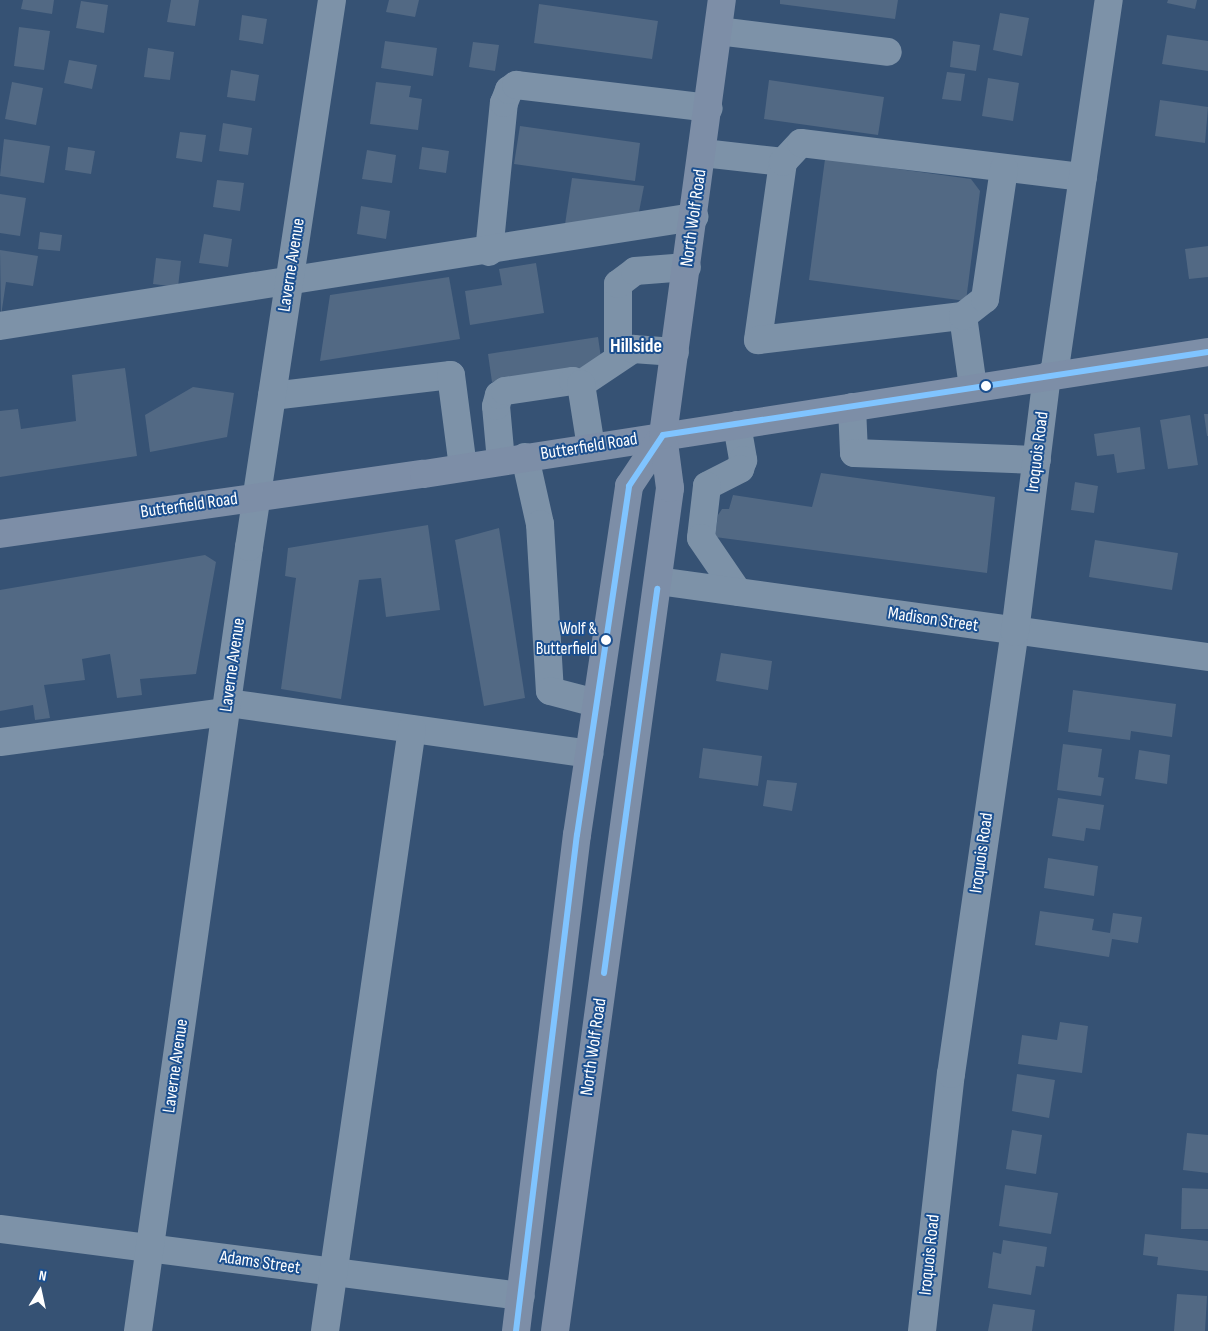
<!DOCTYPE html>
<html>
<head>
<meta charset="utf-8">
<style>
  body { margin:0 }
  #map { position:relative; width:1208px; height:1331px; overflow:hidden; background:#365274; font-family:"Sofia Sans Condensed",sans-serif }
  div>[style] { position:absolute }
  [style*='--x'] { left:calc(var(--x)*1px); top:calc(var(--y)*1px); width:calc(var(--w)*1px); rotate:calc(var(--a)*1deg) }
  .building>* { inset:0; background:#526984 }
  .minor>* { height:28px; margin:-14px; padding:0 14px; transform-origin:14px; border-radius:14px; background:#7d92a8 }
  .major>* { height:28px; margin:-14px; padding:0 14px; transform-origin:14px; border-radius:14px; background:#7d8ea7 }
  .bus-1>* { height:6px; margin:-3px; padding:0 3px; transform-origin:3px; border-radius:3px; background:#80c4ff }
  .dots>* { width:14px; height:14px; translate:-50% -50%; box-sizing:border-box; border:2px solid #1b4f8f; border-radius:50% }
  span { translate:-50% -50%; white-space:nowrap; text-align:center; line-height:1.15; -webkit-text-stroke:4px #1b4f8f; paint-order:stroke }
  .bus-label { font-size:17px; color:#fff }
  .right { translate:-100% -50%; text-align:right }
  .street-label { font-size:18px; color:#fff }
  .quarter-label { font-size:20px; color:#fff; font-weight:700 }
  .north { position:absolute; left:15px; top:1266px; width:50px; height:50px; -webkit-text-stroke:4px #1b4f8f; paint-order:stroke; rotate:10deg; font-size:14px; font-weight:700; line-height:20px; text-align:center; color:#fff }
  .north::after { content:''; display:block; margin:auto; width:18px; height:22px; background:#fff; clip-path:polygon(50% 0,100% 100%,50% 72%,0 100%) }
</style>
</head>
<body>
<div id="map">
  <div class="building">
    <div style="clip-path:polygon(23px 0,54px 0,52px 14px,21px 9px)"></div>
    <div style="clip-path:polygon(171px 0,199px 0,195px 26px,167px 22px)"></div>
    <div style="clip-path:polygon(389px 0,419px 0,415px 17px,386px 12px)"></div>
    <div style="clip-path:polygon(780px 0,898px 0,895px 19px,780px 4px)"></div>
    <div style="clip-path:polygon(1168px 0,1197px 0,1195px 9px,1167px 3px)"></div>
    <div style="clip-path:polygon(81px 1px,108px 5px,104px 33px,76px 28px)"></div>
    <div style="clip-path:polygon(539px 4px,658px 21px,652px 59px,534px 43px)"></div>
    <div style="clip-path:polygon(1000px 13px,1029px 18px,1022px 56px,993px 50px)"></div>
    <div style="clip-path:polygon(242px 15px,267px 19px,263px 44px,239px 40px)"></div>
    <div style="clip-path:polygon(19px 27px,50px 31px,44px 70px,14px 66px)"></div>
    <div style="clip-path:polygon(1167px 35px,1208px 41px,1208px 71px,1162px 64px)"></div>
    <div style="clip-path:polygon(385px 41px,437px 48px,433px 76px,381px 68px)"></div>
    <div style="clip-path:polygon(953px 41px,980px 45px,976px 71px,950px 67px)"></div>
    <div style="clip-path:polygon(473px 42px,499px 45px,495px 71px,469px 67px)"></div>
    <div style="clip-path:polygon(148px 48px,174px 52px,170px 80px,144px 77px)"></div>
    <div style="clip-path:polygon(69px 60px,97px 65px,92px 89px,64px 83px)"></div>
    <div style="clip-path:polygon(231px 70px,259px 75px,255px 101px,227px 97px)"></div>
    <div style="clip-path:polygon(947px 72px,965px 74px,961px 101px,942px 99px)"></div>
    <div style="clip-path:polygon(988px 78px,1019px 83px,1013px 121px,982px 116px)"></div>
    <div style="clip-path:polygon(769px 80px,884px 97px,878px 135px,764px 119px)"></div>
    <div style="clip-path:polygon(12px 82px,43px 88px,36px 125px,5px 119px)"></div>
    <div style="clip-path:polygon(376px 82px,411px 86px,409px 97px,422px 99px,418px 130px,370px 124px)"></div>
    <div style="clip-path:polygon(1160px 100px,1208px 107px,1205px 143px,1155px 136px)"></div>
    <div style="clip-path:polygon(223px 123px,252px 128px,248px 155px,219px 151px)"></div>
    <div style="clip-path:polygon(520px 126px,640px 143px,635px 181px,514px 164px)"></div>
    <div style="clip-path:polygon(180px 132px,206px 135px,202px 162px,176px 158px)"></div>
    <div style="clip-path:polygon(4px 139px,50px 146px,44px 183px,0 176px)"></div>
    <div style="clip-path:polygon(68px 147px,95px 151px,91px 174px,65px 170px)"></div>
    <div style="clip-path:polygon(422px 147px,449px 151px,446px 173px,419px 169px)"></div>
    <div style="clip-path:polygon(367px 150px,396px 155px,392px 183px,362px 179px)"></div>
    <div style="clip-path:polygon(825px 159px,971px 179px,980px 191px,966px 301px,809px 280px)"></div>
    <div style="clip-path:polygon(572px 178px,644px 186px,638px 217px,564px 231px)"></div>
    <div style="clip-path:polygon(217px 180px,244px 183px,240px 211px,213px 207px)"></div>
    <div style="clip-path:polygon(0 194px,26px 198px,20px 236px,0 233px)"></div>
    <div style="clip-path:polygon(361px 206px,390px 211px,386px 239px,357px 234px)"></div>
    <div style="clip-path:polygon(40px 232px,62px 235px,60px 251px,38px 249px)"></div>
    <div style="clip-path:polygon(204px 234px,232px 239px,228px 267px,199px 263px)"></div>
    <div style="clip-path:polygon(1208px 246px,1208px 277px,1189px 279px,1185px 249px)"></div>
    <div style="clip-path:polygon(0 250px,38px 256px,33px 286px,6px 282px,1px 316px)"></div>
    <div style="clip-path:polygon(156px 258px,181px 261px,178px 287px,153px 284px)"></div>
    <div style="clip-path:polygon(536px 263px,544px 313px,470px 325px,465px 291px,502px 285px,499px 269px)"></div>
    <div style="clip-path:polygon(449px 277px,460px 339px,320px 361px,330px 295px)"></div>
    <div style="clip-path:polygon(598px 337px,602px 365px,492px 382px,488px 354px)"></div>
    <div style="clip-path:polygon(125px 368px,137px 456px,0 477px,0 411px,18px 409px,21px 429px,76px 421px,72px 375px)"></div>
    <div style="clip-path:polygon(193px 387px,234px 393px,227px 437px,150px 452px,145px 415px)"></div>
    <div style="clip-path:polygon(1204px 414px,1208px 414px,1208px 436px,1207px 436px)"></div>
    <div style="clip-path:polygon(1190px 415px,1198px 465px,1168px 469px,1160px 420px)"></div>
    <div style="clip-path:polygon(1140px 427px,1145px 469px,1117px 473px,1114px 454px,1097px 456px,1094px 434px)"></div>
    <div style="clip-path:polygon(821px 473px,995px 497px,987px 573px,715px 537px,718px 515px,722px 509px,729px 509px,733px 495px,812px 507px)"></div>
    <div style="clip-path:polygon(1075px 482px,1098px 486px,1094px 513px,1071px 510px)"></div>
    <div style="clip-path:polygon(428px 525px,440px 610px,386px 617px,381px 578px,359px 580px,341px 699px,281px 689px,296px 578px,285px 576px,288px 548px)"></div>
    <div style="clip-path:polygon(499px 528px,525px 698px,484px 706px,455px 540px)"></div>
    <div style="clip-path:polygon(1095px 540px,1178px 553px,1172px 590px,1089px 577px)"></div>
    <div style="clip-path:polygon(205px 555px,216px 562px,196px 674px,140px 679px,142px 695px,117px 698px,110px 654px,82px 659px,85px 680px,44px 685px,50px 718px,35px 720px,33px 705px,0 711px,0 590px)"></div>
    <div style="clip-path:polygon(721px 653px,772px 661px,768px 690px,716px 681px)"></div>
    <div style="clip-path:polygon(1073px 690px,1176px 704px,1172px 737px,1131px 731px,1130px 740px,1068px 732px)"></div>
    <div style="clip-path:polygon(1063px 744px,1102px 749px,1098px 777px,1104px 778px,1101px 796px,1057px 790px)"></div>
    <div style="clip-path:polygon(703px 748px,762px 756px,758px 786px,699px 778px)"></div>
    <div style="clip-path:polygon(1139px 750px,1170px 755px,1167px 784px,1135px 779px)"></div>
    <div style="clip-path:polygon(767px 780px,797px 783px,792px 811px,763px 806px)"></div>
    <div style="clip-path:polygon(1058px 798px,1104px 805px,1100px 830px,1086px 828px,1084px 841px,1052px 836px)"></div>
    <div style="clip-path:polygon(1048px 858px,1098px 866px,1094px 896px,1044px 888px)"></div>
    <div style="clip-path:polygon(1040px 911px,1094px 919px,1092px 930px,1110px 933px,1113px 913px,1142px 917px,1138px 943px,1112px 939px,1109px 957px,1035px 945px)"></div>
    <div style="clip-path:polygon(1060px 1022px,1088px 1026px,1082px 1073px,1018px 1064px,1022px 1035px,1057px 1040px)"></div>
    <div style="clip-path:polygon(1017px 1074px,1055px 1080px,1049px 1118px,1012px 1111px)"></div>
    <div style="clip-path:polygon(1012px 1130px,1042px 1135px,1036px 1174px,1006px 1169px)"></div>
    <div style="clip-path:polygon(1187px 1133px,1208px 1135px,1208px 1173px,1183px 1170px)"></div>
    <div style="clip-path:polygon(1005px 1185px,1058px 1193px,1051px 1234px,999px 1226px)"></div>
    <div style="clip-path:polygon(1182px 1188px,1208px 1189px,1208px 1229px,1181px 1229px)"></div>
    <div style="clip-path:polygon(1145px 1234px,1208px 1241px,1208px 1271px,1157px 1265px,1158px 1257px,1143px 1255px)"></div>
    <div style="clip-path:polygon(1003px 1240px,1047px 1247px,1044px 1267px,1036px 1266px,1031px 1295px,988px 1288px,993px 1252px,1001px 1254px)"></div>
    <div style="clip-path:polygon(1177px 1294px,1207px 1296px,1205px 1331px,1174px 1331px)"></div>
    <div style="clip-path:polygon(993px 1304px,1035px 1310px,1032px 1331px,988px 1331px)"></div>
  </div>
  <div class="minor">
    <div style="--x:718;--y:31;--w:171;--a:7"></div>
    <div style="--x:703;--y:153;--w:81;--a:6.4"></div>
    <div style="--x:783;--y:162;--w:180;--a:98"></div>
    <div style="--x:758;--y:340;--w:206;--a:-6.7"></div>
    <div style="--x:963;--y:316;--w:72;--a:82"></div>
    <div style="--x:783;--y:162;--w:26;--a:-47"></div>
    <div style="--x:801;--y:143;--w:284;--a:6.9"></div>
    <div style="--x:489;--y:252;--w:150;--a:-84.3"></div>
    <div style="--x:504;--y:103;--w:14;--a:-69"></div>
    <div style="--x:509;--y:90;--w:9;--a:-36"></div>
    <div style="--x:516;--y:85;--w:194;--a:6.8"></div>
    <div style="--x:963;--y:316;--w:28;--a:-38"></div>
    <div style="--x:985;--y:299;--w:132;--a:-81.7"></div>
    <div style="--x:0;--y:326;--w:703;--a:-8.93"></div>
    <div style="--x:618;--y:356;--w:72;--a:-90"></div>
    <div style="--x:618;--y:284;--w:21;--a:-37"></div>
    <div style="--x:635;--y:271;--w:52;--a:-4.4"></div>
    <div style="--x:1054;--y:375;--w:379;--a:-81.7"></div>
    <div style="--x:581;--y:384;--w:63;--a:-33.9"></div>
    <div style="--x:633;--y:349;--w:42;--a:4.1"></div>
    <div style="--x:272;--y:396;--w:180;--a:-6.7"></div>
    <div style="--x:451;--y:375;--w:93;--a:82.6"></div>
    <div style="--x:852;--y:407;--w:46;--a:87.5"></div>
    <div style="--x:854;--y:453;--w:183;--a:2.2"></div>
    <div style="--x:737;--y:425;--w:36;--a:80"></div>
    <div style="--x:743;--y:460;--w:9;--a:108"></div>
    <div style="--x:740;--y:469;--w:37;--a:153"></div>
    <div style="--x:707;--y:486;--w:52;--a:96.6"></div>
    <div style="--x:701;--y:538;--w:65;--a:55.6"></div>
    <div style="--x:525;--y:457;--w:69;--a:77.4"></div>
    <div style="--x:540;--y:524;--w:167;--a:86.6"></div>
    <div style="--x:550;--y:691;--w:48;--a:14.6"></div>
    <div style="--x:501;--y:461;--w:55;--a:-95.2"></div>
    <div style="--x:496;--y:406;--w:11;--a:-75"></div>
    <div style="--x:499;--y:395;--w:7;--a:-34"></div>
    <div style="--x:505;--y:391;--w:69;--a:-8.4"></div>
    <div style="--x:573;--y:381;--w:9;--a:21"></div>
    <div style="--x:581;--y:384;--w:64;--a:81"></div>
    <div style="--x:658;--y:581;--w:555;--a:7.87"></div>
    <div style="--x:228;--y:703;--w:365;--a:8"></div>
    <div style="--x:0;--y:742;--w:228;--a:-7.6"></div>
    <div style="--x:0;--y:1229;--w:525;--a:7.33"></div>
    <div style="--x:138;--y:1331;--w:792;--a:-81.94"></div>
    <div style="--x:249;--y:547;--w:553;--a:-81.37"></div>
    <div style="--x:325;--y:1331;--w:608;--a:-81.78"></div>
    <div style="--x:922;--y:1331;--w:259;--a:-83.6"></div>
    <div style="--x:951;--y:1074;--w:447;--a:-81.8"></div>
    <div style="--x:1015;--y:632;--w:258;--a:-82.9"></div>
  </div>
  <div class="major">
    <div style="--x:0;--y:534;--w:428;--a:-8.1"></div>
    <div style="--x:424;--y:474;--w:793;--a:-8.84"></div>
    <div style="--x:516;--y:1331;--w:500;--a:-83"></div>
    <div style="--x:577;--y:835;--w:353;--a:-81.5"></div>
    <div style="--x:629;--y:486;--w:61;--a:-56.3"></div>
    <div style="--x:555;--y:1331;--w:851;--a:-82.23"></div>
    <div style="--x:670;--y:488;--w:53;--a:-97.5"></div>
    <div style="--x:663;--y:435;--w:439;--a:-82.3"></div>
  </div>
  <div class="bus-1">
    <div style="--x:663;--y:435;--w:551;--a:-8.66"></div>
    <div style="--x:604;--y:973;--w:388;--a:-82.1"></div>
    <div style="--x:516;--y:1331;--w:500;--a:-83"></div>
    <div style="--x:577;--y:835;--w:353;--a:-81.5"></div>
    <div style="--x:629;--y:486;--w:61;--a:-56.3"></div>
  </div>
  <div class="dots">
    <div style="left:986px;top:386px;background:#fff"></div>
    <div style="left:606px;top:640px;background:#fff"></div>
  </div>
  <div class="bus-label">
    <span class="right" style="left:597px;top:640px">Wolf &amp;<br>Butterfield</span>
  </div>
  <div class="street-label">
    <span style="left:694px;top:218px;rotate:-82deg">North Wolf Road</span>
    <span style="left:292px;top:265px;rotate:-81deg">Laverne Avenue</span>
    <span style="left:589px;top:447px;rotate:-9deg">Butterfield Road</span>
    <span style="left:1038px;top:452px;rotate:-83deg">Iroquois Road</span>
    <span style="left:189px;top:506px;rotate:-8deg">Butterfield Road</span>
    <span style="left:933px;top:620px;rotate:8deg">Madison Street</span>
    <span style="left:233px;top:665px;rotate:-82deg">Laverne Avenue</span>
    <span style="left:982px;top:853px;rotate:-82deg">Iroquois Road</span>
    <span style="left:594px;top:1047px;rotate:-82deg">North Wolf Road</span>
    <span style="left:176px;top:1066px;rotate:-82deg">Laverne Avenue</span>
    <span style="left:930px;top:1255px;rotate:-84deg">Iroquois Road</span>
    <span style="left:260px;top:1263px;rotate:8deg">Adams Street</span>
  </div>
  <div class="quarter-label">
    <span style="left:636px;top:346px">Hillside</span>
  </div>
  <div class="north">N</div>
</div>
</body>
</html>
